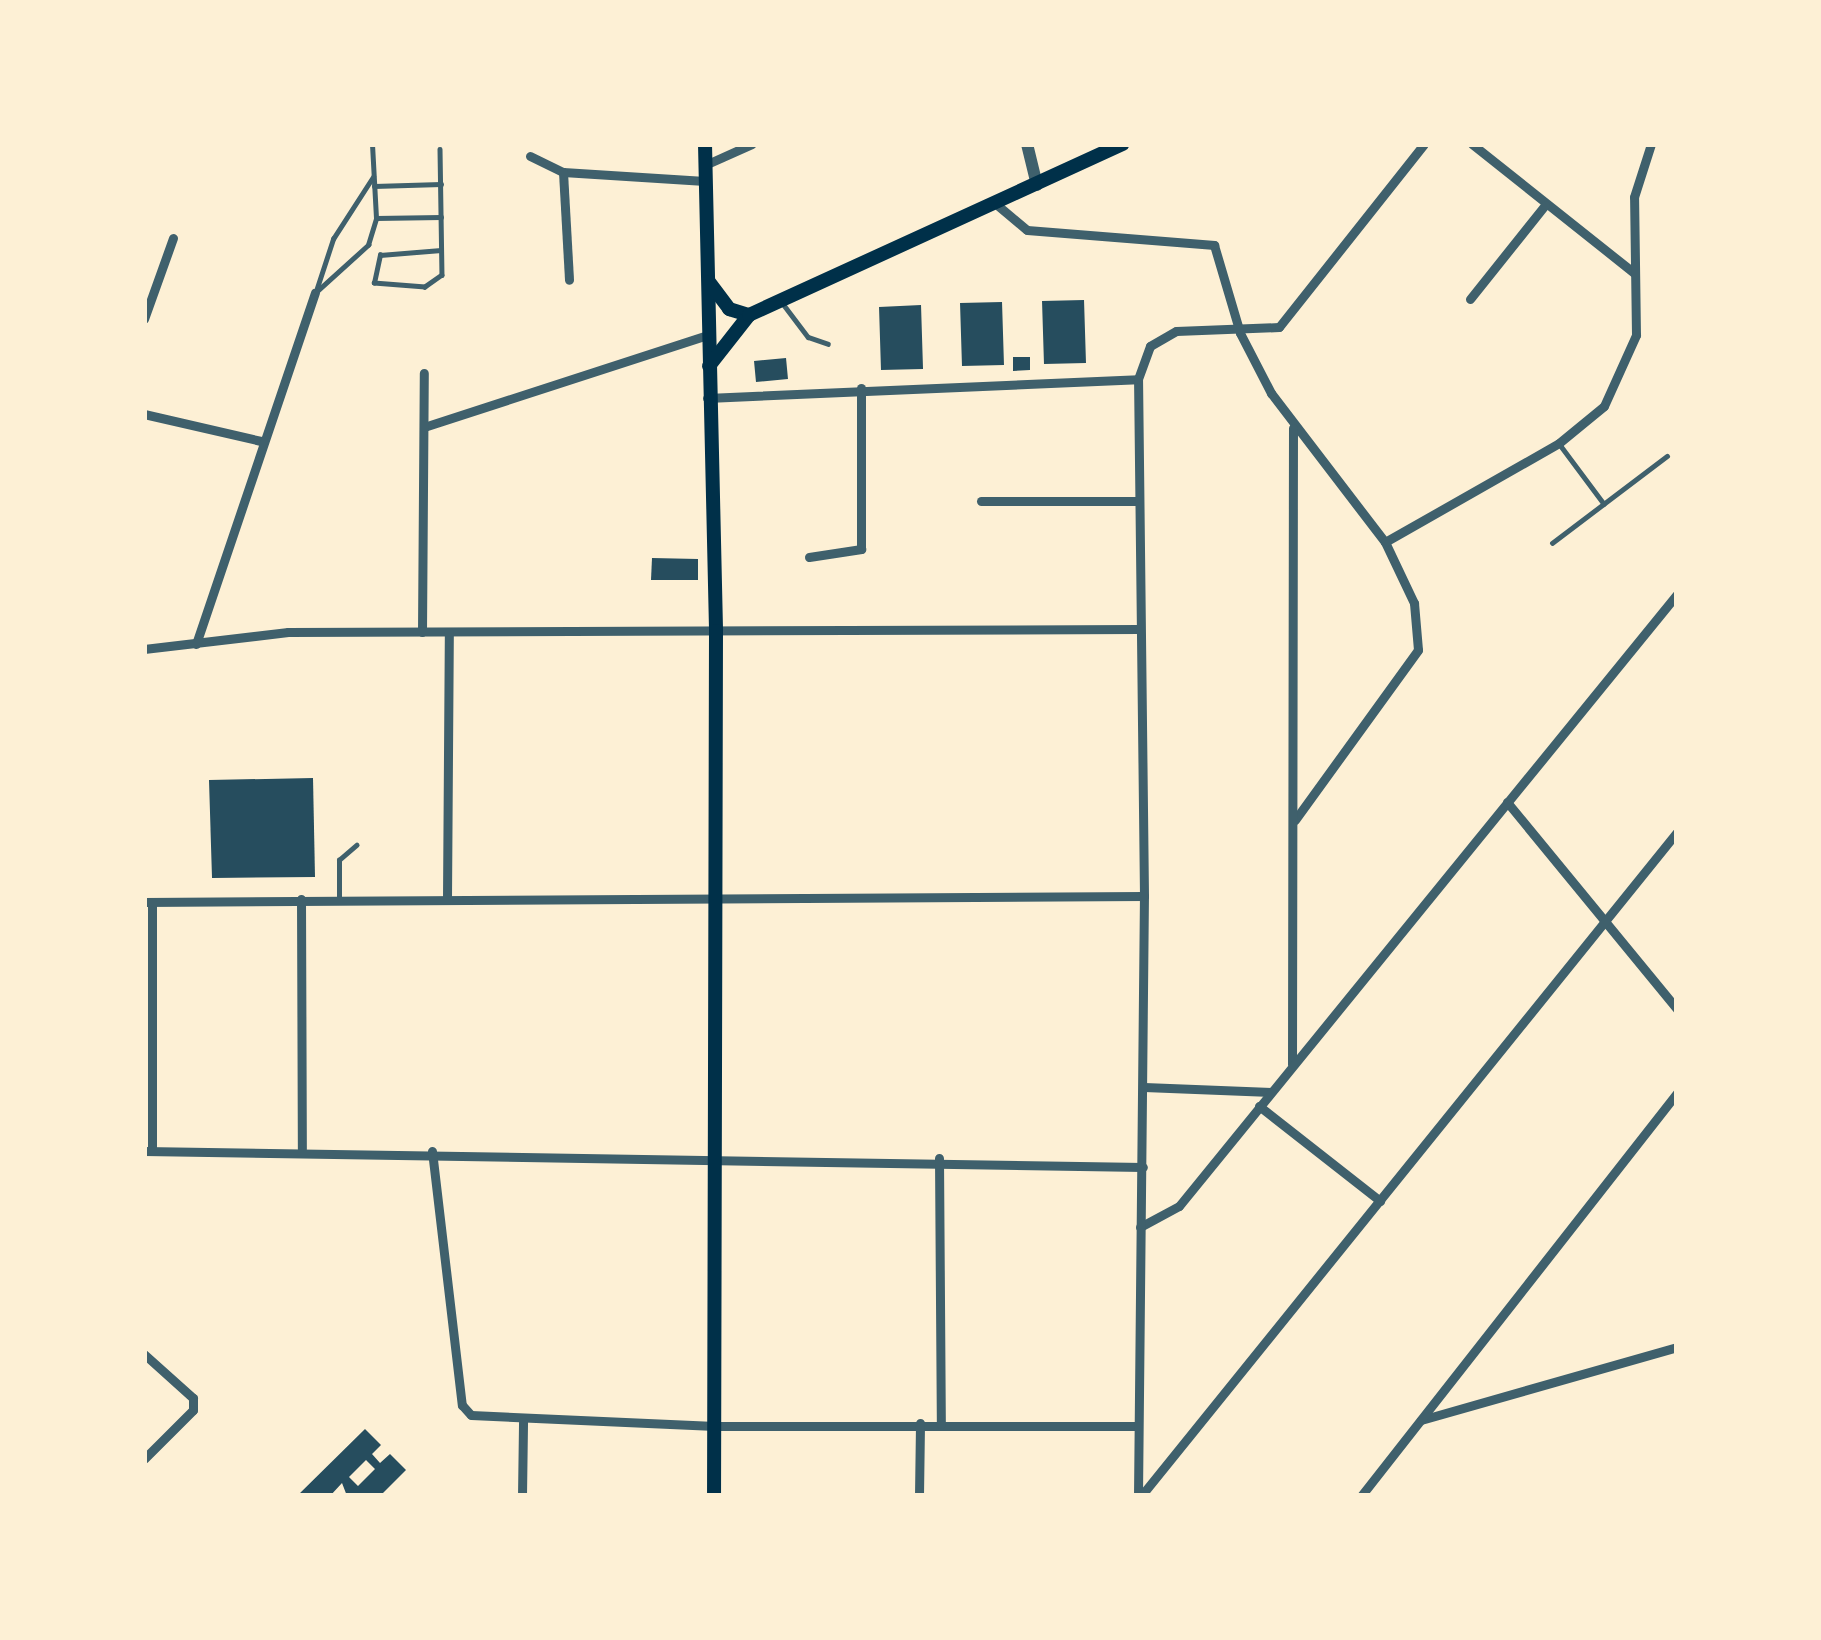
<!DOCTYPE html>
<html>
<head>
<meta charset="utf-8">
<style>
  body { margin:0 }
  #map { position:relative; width:1821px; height:1640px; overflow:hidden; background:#fdf0d5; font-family:Roboto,sans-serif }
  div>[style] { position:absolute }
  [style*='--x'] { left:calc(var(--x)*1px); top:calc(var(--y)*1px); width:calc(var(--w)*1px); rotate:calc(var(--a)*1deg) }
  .building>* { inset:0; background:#264d5e }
  .service>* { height:4.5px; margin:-2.25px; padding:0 2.25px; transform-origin:2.25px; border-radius:2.25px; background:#3f606c }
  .minor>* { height:9px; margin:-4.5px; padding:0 4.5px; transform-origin:4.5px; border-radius:4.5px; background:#3f606c }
  .tertiary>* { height:12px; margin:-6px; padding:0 6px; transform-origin:6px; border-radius:6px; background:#3f606c }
  .secondary>* { height:14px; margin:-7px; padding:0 7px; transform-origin:7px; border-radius:7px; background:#003049 }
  span { translate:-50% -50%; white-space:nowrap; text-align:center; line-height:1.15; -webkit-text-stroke:9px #fdf0d5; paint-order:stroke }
  .frame { position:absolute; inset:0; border:147px solid #fdf0d5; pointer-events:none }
</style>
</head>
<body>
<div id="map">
  <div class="building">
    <div style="clip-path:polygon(1084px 300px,1086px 363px,1044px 364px,1042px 301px)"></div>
    <div style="clip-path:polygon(1002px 302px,1004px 365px,962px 366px,960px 303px)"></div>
    <div style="clip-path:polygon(921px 305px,923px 369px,881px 370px,879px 307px)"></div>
    <div style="clip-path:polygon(1013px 357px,1030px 357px,1030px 370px,1013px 371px)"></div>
    <div style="clip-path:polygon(786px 358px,788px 379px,756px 382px,754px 361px)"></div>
    <div style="clip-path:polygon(652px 558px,698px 559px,698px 580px,651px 580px)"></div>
    <div style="clip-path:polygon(313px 778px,315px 877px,212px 878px,209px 780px)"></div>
    <div style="clip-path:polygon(evenodd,365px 1429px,381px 1445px,372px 1454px,380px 1463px,390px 1454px,406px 1470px,380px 1496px,347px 1496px,342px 1483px,330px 1496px,297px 1496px,365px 1429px,366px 1460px,375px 1469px,358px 1486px,349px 1477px,366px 1460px)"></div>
  </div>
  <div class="service">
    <div style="--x:440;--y:149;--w:126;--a:89.1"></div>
    <div style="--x:442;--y:275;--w:21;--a:145"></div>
    <div style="--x:425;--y:287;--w:51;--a:-175.5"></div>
    <div style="--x:374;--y:283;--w:29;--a:-78"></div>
    <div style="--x:380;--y:255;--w:61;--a:-4.7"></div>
    <div style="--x:374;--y:186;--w:67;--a:-1.7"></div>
    <div style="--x:376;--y:218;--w:65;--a:-0.9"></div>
    <div style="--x:317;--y:288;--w:52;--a:-71.9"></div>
    <div style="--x:333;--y:239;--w:74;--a:-57.2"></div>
    <div style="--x:315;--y:293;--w:72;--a:-42.2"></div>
    <div style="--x:368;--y:245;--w:28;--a:-73"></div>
    <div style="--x:376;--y:218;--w:74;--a:-93.1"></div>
    <div style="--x:784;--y:305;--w:40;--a:53"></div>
    <div style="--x:808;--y:337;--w:21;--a:19"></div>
    <div style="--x:1561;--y:446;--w:72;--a:53.4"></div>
    <div style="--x:1552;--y:543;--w:144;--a:-37.1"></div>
    <div style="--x:339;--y:899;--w:39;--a:-90"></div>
    <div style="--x:339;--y:860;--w:23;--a:-41"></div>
  </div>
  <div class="minor">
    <div style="--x:1472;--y:144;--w:207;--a:38.5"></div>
    <div style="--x:530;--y:156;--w:37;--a:26"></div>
    <div style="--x:563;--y:172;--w:142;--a:3.6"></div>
    <div style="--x:705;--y:165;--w:51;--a:-24.1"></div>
    <div style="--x:563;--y:172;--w:108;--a:86.8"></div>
    <div style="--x:996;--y:204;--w:40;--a:40"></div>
    <div style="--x:1027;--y:230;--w:188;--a:4.6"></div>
    <div style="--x:1214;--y:245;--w:92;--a:73.5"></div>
    <div style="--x:1240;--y:333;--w:68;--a:62.7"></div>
    <div style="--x:1271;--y:393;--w:188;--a:52.6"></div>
    <div style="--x:1385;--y:542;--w:68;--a:64.6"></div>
    <div style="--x:1414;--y:603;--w:47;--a:85.1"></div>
    <div style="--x:1418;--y:650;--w:210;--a:125.9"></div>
    <div style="--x:1470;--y:299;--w:120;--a:-51.4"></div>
    <div style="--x:144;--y:319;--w:86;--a:-70.3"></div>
    <div style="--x:707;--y:398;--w:431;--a:-2.5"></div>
    <div style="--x:144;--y:414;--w:120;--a:13"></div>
    <div style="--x:424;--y:427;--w:298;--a:-18"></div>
    <div style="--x:981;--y:501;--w:157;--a:0"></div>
    <div style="--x:1385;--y:542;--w:200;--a:-29.6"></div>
    <div style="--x:1559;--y:443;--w:58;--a:-39.4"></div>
    <div style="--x:1604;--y:406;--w:78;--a:-65.7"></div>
    <div style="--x:1636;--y:335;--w:138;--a:-90.8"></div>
    <div style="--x:1634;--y:197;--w:56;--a:-72.2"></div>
    <div style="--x:809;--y:557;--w:53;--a:-8.7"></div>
    <div style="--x:861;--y:549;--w:161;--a:-90"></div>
    <div style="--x:422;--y:632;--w:259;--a:-89.6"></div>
    <div style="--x:196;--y:644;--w:371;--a:-71.3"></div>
    <div style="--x:144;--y:649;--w:145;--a:-6.7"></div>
    <div style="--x:288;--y:632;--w:851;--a:-0.2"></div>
    <div style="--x:1507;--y:802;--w:268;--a:50.6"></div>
    <div style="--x:447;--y:898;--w:266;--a:-89.6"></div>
    <div style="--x:301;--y:899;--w:250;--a:89.8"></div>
    <div style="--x:144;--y:902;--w:1000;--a:-0.34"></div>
    <div style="--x:1292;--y:1064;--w:636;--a:-89.91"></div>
    <div style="--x:1144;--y:1087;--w:127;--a:2.3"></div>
    <div style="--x:1259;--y:1106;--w:154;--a:38.1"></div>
    <div style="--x:144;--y:1151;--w:999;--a:0.92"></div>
    <div style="--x:152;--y:1151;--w:249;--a:-90"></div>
    <div style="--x:432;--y:1151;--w:256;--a:83.3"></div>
    <div style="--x:462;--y:1405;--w:13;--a:48"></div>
    <div style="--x:471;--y:1415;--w:244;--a:2.6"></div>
    <div style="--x:715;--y:1426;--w:422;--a:0"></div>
    <div style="--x:939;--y:1158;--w:266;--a:89.6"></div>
    <div style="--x:1140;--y:1227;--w:44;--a:-28.3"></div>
    <div style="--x:1179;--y:1206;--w:789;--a:-50.86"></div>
    <div style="--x:144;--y:1354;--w:66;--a:41.9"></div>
    <div style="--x:193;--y:1398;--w:12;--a:90"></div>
    <div style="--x:193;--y:1410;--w:69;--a:135"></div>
    <div style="--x:1421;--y:1420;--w:266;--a:-15.9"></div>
    <div style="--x:522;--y:1496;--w:74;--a:-89.2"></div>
    <div style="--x:919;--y:1496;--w:73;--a:-89.2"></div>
    <div style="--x:1138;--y:1496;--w:600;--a:-89.43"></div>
    <div style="--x:1144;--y:896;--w:517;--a:-90.66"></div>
    <div style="--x:1138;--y:379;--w:35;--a:-70"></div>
    <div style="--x:1150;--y:346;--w:30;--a:-30"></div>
    <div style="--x:1176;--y:331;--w:103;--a:-2.2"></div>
    <div style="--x:1279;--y:327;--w:233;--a:-51.6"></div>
    <div style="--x:1141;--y:1496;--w:853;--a:-51.09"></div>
    <div style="--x:1361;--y:1496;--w:512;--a:-51.9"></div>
  </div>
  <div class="tertiary">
    <div style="--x:1027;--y:144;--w:42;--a:76.3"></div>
  </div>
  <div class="secondary">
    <div style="--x:705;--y:144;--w:487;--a:88.7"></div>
    <div style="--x:716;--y:631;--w:865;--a:90.13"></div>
    <div style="--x:709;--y:282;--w:34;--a:53"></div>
    <div style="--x:729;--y:309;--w:21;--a:17"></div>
    <div style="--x:709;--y:366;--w:65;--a:-51.9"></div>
    <div style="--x:749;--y:315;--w:411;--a:-24.6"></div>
  </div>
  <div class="frame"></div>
</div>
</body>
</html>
